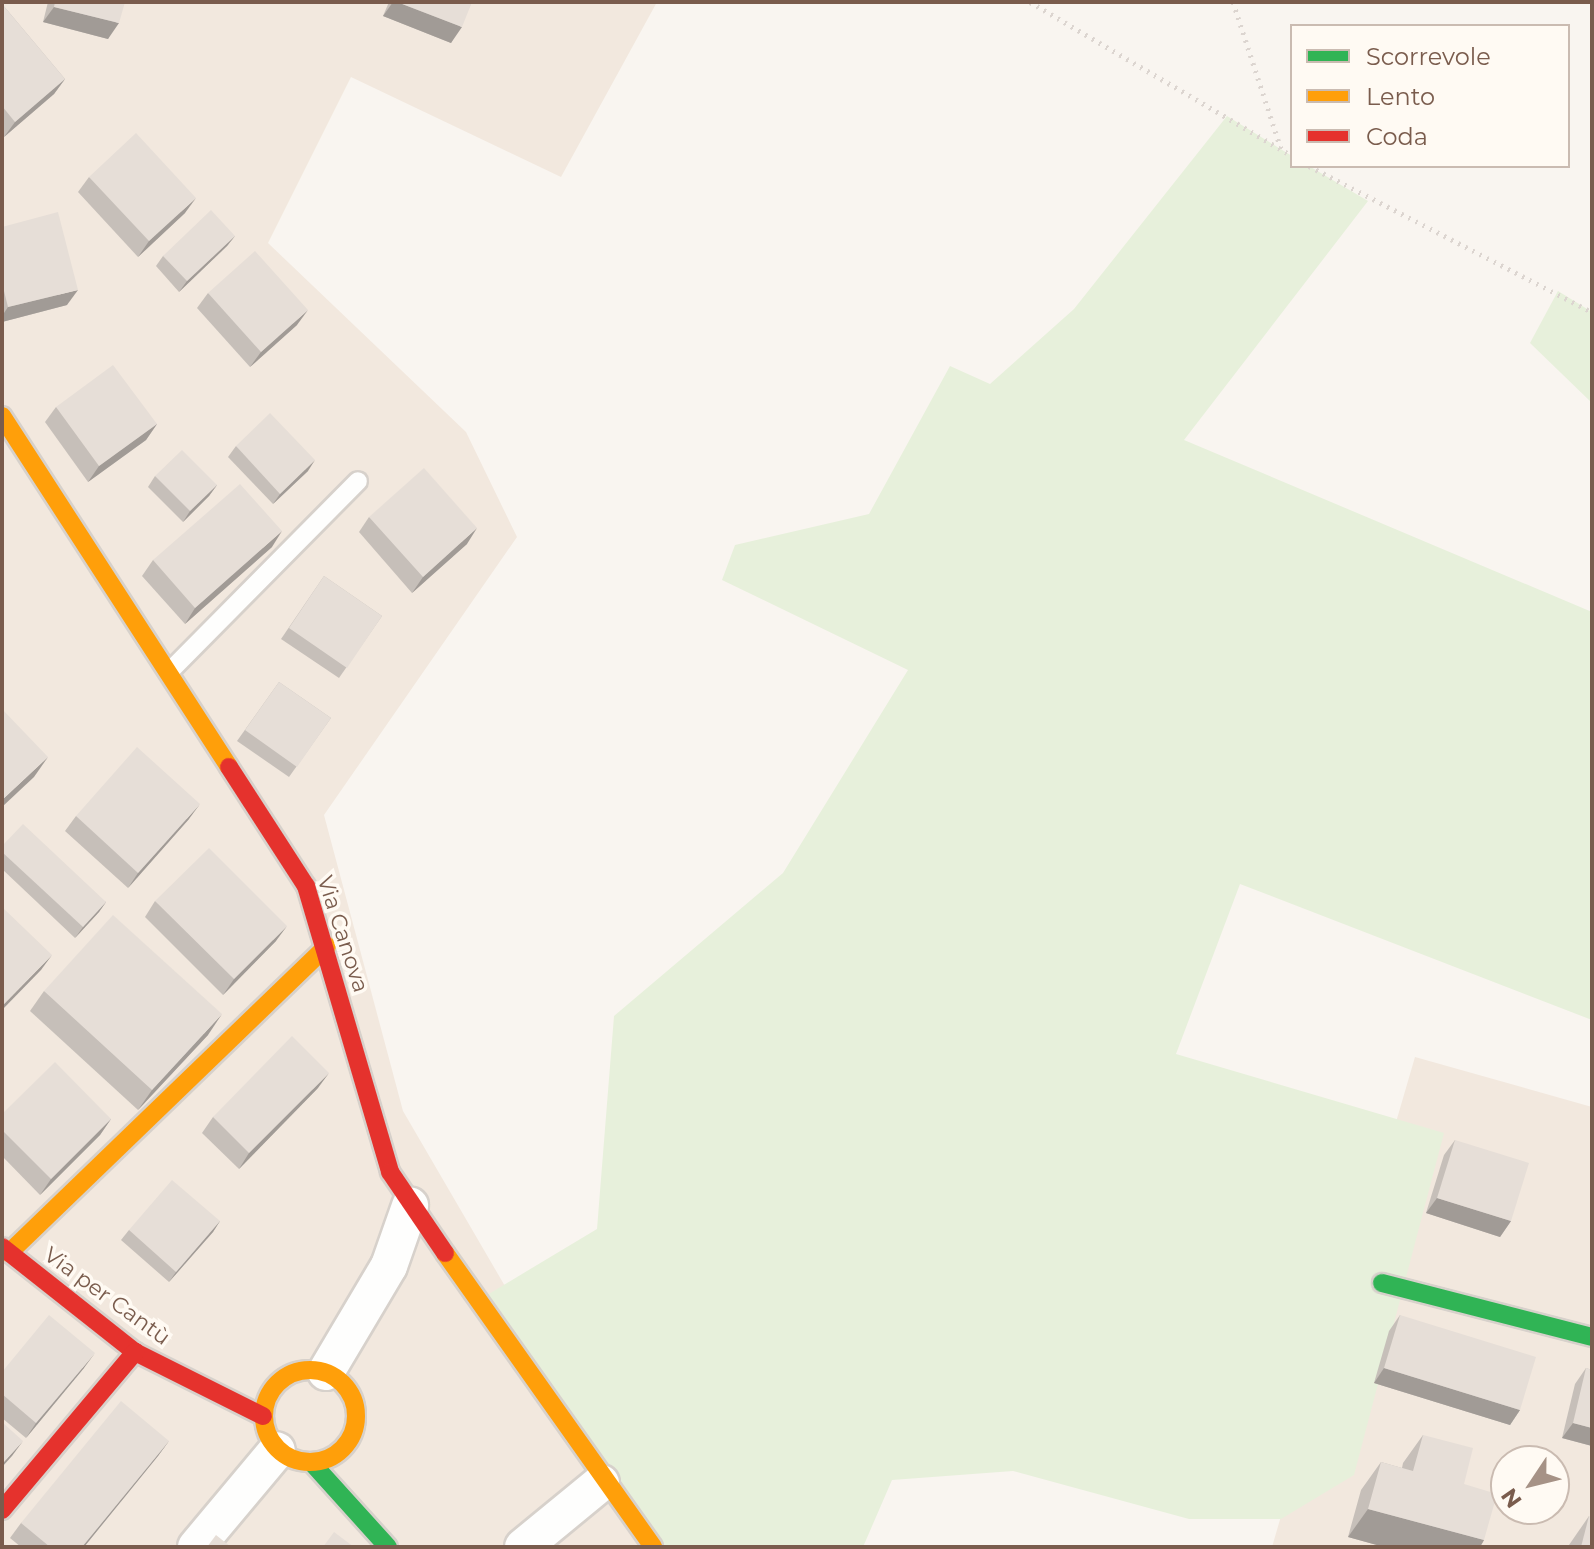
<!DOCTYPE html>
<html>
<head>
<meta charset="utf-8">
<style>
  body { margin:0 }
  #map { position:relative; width:1594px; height:1549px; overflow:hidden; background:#f9f5f0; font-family:Montserrat,sans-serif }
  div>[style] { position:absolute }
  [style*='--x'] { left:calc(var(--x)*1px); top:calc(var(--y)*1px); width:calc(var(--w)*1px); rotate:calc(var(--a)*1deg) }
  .residential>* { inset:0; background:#f2e8de }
  .green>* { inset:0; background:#e7f0db }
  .path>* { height:5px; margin-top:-2.5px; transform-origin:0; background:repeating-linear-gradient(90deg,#dcd5d0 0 2px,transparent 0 8px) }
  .roads { filter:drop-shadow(2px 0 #d7d1cb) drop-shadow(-2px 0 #d7d1cb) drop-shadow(0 2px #d7d1cb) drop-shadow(0 -2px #d7d1cb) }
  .lane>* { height:18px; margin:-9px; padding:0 9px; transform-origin:9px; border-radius:9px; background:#fefefd }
  .street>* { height:36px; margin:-18px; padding:0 18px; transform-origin:18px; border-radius:18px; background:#fefefd }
  .fast>* { height:18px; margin:-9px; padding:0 9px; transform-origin:9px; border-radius:9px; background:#30b455 }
  .slow>* { height:18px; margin:-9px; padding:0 9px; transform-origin:9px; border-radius:9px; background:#ff9f0a }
  .slow>.ring { margin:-9px; padding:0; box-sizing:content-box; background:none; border:18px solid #ff9f0a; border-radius:50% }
  .jam>* { height:18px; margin:-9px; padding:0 9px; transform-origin:9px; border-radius:9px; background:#e5322d }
  .wall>* { inset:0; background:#c6bfb9 }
  .shaded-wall>* { inset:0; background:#a19b96 }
  .building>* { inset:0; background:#e6ded7 }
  span { translate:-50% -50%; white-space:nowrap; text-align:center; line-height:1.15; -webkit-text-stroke:7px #fffaf3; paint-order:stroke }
  .street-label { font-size:22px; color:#7a5c4d }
  .frame { position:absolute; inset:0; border:4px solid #7a5c4d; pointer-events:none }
  .legend { position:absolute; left:1290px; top:24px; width:280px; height:144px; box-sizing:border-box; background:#fffaf3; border:2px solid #cabbb1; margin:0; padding:10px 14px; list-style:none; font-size:24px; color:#7a5c4d }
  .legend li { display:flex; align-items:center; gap:16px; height:40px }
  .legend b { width:40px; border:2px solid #cabbb1 }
  .north { position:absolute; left:1490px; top:1445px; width:80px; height:80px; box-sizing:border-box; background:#fffaf3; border:2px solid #cabbb1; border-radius:50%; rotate:235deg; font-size:22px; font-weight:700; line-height:32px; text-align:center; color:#7a5c4d }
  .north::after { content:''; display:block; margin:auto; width:28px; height:36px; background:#a69286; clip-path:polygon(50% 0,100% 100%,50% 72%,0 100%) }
</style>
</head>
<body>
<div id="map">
  <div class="residential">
    <div style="clip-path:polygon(2px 2px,657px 2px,561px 177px,351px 77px,268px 243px,466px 432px,517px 537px,324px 815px,403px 1111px,569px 1396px,683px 1547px,2px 1547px)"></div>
    <div style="clip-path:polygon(evenodd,1415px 1057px,1592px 1107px,1592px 1547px,1272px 1547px,1415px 1057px,1506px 1461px,1554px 1461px,1554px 1509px,1506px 1509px,1506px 1461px)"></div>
  </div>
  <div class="green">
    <div style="clip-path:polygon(1227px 116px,1292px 156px,1292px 166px,1309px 166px,1368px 201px,1184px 440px,1592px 612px,1592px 1020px,1240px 884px,1176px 1054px,1444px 1133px,1354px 1475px,1281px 1519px,1189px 1519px,1013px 1471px,892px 1480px,863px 1547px,653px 1547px,477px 1301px,597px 1229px,614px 1016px,783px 873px,908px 670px,722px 580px,735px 545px,869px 514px,950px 366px,990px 384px,1074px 309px)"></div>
    <div style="clip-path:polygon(1558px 291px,1592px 312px,1592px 403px,1530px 343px)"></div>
  </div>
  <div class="path">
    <div style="--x:1030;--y:2;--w:304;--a:30.4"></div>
    <div style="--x:1233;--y:2;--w:155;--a:71.9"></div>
    <div style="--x:1309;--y:166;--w:318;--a:27.3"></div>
  </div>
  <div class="roads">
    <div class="lane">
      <div style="--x:170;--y:671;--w:267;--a:-45.3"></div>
    </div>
    <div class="street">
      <div style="--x:326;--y:1372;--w:123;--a:-59.3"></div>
      <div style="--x:389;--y:1266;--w:64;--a:-70.7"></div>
      <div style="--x:196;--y:1547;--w:126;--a:-50.1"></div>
      <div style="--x:523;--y:1547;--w:101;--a:-39.4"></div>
    </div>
    <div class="fast">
      <div style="--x:1382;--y:1283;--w:217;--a:14.4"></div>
      <div style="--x:312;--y:1463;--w:113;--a:47.9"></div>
    </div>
    <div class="slow">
      <div style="--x:2;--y:416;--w:418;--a:57.1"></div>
      <div style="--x:9;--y:1253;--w:442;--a:-44"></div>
      <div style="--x:445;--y:1253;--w:360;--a:54.7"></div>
      <div class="ring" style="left:264px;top:1370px;width:74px;height:74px"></div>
    </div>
    <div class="jam">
      <div style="--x:229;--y:767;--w:142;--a:57.1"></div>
      <div style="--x:306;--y:886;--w:298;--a:73.6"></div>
      <div style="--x:390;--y:1172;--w:98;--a:55.8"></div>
      <div style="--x:2;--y:1247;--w:169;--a:38.3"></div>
      <div style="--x:135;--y:1352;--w:143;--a:26.6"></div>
      <div style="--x:2;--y:1510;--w:207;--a:-49.9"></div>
    </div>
  </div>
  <div class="wall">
    <div style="clip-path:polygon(48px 2px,125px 2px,108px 39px,43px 22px)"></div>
    <div style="clip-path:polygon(389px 2px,472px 2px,451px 43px,383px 16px)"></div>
    <div style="clip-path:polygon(2px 4px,65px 79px,54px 94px,4px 137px,2px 134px)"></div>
    <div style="clip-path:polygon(89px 177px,185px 213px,138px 257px,78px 192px)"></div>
    <div style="clip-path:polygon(2px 227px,67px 305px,2px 322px)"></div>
    <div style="clip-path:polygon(235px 236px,227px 246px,179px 292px,156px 266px,163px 256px)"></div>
    <div style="clip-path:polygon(208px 293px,297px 325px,250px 367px,197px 308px)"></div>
    <div style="clip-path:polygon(56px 407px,157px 424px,146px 440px,88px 482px,45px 422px)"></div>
    <div style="clip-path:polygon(236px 446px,308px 471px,273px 504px,228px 457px)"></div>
    <div style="clip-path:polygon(155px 476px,217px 485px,209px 496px,183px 522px,148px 487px)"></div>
    <div style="clip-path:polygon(369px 517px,467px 544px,412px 593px,359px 532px)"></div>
    <div style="clip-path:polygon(272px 547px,185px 624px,142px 576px,153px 560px)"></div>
    <div style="clip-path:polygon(324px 576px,382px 616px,339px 678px,281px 639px)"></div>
    <div style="clip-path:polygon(279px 682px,331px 718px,289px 777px,237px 741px)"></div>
    <div style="clip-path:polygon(76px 816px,189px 819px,128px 888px,65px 831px)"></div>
    <div style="clip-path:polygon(2px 846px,106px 902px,99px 912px,75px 938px,2px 869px)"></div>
    <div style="clip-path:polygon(155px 901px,276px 941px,223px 995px,145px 917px)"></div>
    <div style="clip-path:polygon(44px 991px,208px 1035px,138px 1110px,30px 1011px)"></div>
    <div style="clip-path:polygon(318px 1088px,239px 1169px,202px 1133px,213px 1117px)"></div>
    <div style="clip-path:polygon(2px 1114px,111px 1119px,100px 1135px,40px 1195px,2px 1156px)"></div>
    <div style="clip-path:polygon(1455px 1140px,1511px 1221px,1500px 1237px,1426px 1213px,1444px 1155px)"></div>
    <div style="clip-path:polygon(220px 1221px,213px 1232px,169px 1282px,121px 1240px,129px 1230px)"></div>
    <div style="clip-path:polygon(1400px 1315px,1520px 1410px,1510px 1425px,1374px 1383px,1389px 1331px)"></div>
    <div style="clip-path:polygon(84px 1368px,26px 1438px,2px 1418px,2px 1372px)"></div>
    <div style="clip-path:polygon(1586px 1368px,1592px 1370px,1592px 1446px,1562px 1438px,1575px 1384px)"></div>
    <div style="clip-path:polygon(1423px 1435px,1464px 1484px,1484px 1540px,1480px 1547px,1384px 1547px,1348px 1537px,1361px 1490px,1381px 1462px,1402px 1468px,1403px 1463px)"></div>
    <div style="clip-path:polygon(169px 1441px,158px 1456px,84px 1547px,21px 1547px,10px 1538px,21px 1523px)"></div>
    <div style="clip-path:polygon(1589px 1516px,1592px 1547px,1569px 1547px,1569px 1545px)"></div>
  </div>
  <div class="shaded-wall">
    <div style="clip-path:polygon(393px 2px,397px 2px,462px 27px,451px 43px,383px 16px)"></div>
    <div style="clip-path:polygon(54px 7px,119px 23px,108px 39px,43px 22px)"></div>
    <div style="clip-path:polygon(65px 79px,54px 94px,4px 137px,15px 122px)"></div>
    <div style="clip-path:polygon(196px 198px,185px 213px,138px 257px,149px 241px)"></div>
    <div style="clip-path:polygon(235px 236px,227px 246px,179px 292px,187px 281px)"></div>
    <div style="clip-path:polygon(78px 290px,67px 305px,2px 322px,2px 316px,8px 307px)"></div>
    <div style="clip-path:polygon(308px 310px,297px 325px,250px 367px,261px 352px)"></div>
    <div style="clip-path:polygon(157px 424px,146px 440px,88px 482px,99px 466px)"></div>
    <div style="clip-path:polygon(315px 460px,308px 471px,273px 504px,280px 494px)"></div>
    <div style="clip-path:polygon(217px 485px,209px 496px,183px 522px,190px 511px)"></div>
    <div style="clip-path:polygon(477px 528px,467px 544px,412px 593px,423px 577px)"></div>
    <div style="clip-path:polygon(282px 531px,272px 547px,185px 624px,195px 608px)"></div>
    <div style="clip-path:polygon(48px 757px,34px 777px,2px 807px,2px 800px)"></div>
    <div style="clip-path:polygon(200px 804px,189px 819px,128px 888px,138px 873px)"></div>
    <div style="clip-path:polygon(106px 902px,99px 912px,75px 938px,83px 927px)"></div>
    <div style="clip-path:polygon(287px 926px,276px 941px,223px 995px,234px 979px)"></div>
    <div style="clip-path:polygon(52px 955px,41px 970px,2px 1010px,2px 1006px)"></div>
    <div style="clip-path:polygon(222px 1014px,208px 1035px,138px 1110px,152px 1090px)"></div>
    <div style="clip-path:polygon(329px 1073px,318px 1088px,239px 1169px,249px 1153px)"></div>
    <div style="clip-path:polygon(111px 1119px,100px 1135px,40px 1195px,51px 1179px)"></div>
    <div style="clip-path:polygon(1437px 1198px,1511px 1221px,1500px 1237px,1426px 1213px)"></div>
    <div style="clip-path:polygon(220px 1221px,213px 1232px,169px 1282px,176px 1272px)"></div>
    <div style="clip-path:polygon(95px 1353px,84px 1368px,26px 1438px,36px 1423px)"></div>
    <div style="clip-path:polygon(1384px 1368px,1520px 1410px,1510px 1425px,1374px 1383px)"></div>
    <div style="clip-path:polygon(1573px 1423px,1592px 1428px,1592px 1446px,1562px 1438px)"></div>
    <div style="clip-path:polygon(23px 1441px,12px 1456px,2px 1467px,2px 1464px)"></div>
    <div style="clip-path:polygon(169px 1441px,158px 1456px,84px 1547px,82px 1547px)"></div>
    <div style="clip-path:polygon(1368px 1509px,1484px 1540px,1480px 1547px,1384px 1547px,1348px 1537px)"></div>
  </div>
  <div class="building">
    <div style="clip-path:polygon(55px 2px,125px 2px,119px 23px,54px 7px)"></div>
    <div style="clip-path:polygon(397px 2px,472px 2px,462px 27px)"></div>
    <div style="clip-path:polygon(2px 4px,65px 79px,15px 122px,2px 106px)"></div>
    <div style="clip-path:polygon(136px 133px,196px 198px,149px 241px,89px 177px)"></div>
    <div style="clip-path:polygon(211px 210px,235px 236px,187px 281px,163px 256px)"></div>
    <div style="clip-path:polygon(58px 212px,78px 290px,8px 307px,2px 283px,2px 227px)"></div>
    <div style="clip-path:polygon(255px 251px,308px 310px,261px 352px,208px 293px)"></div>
    <div style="clip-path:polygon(113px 365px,157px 424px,99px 466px,56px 407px)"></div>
    <div style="clip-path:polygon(270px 413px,315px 460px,280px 494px,236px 446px)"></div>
    <div style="clip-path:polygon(182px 450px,217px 485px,190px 511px,155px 476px)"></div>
    <div style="clip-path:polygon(424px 468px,477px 528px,423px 577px,369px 517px)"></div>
    <div style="clip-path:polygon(240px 484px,282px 531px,195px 608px,153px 560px)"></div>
    <div style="clip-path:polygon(324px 576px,382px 616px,347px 668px,289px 628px)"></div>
    <div style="clip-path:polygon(279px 682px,331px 718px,297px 767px,245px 730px)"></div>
    <div style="clip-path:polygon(2px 709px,48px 757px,2px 800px)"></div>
    <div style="clip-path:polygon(137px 747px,200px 804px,138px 873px,76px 816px)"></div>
    <div style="clip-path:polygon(23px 824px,106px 902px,83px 927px,2px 852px,2px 846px)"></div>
    <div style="clip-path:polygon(209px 848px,287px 926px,234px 979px,155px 901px)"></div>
    <div style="clip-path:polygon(2px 907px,52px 955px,2px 1006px)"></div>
    <div style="clip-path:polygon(113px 915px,222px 1014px,152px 1090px,44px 991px)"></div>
    <div style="clip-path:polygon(292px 1036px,329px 1073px,249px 1153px,213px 1117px)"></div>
    <div style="clip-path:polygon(55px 1062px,111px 1119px,51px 1179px,2px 1130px,2px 1114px)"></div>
    <div style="clip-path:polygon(1455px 1140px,1529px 1163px,1511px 1221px,1437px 1198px)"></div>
    <div style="clip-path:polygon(172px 1180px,220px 1221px,176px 1272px,129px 1230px)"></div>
    <div style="clip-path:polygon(49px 1315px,95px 1353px,36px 1423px,2px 1394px,2px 1372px)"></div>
    <div style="clip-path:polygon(1400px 1315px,1536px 1357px,1520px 1410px,1384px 1368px)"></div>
    <div style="clip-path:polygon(1586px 1368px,1592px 1370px,1592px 1428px,1573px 1423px)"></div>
    <div style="clip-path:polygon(121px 1401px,169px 1441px,82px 1547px,50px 1547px,21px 1523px)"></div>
    <div style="clip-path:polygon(2px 1422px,23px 1441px,2px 1464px)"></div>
    <div style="clip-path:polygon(1423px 1435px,1473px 1448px,1464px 1484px,1497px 1494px,1484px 1540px,1368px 1509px,1381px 1462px,1413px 1471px)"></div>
    <div style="clip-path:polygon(1589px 1516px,1592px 1517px,1592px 1547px,1581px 1547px)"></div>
    <div style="clip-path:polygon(334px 1532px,354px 1547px,323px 1547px)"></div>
    <div style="clip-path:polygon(216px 1535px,231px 1547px,207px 1547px)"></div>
  </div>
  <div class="street-label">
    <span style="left:343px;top:934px;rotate:72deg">Via Canova</span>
    <span style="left:107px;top:1296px;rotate:36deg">Via per Cantù</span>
  </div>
  <div class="frame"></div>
  <ul class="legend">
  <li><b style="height:10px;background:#30b455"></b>Scorrevole</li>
  <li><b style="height:10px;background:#ff9f0a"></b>Lento</li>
  <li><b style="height:10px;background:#e5322d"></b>Coda</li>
  </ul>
  <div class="north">N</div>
</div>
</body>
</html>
